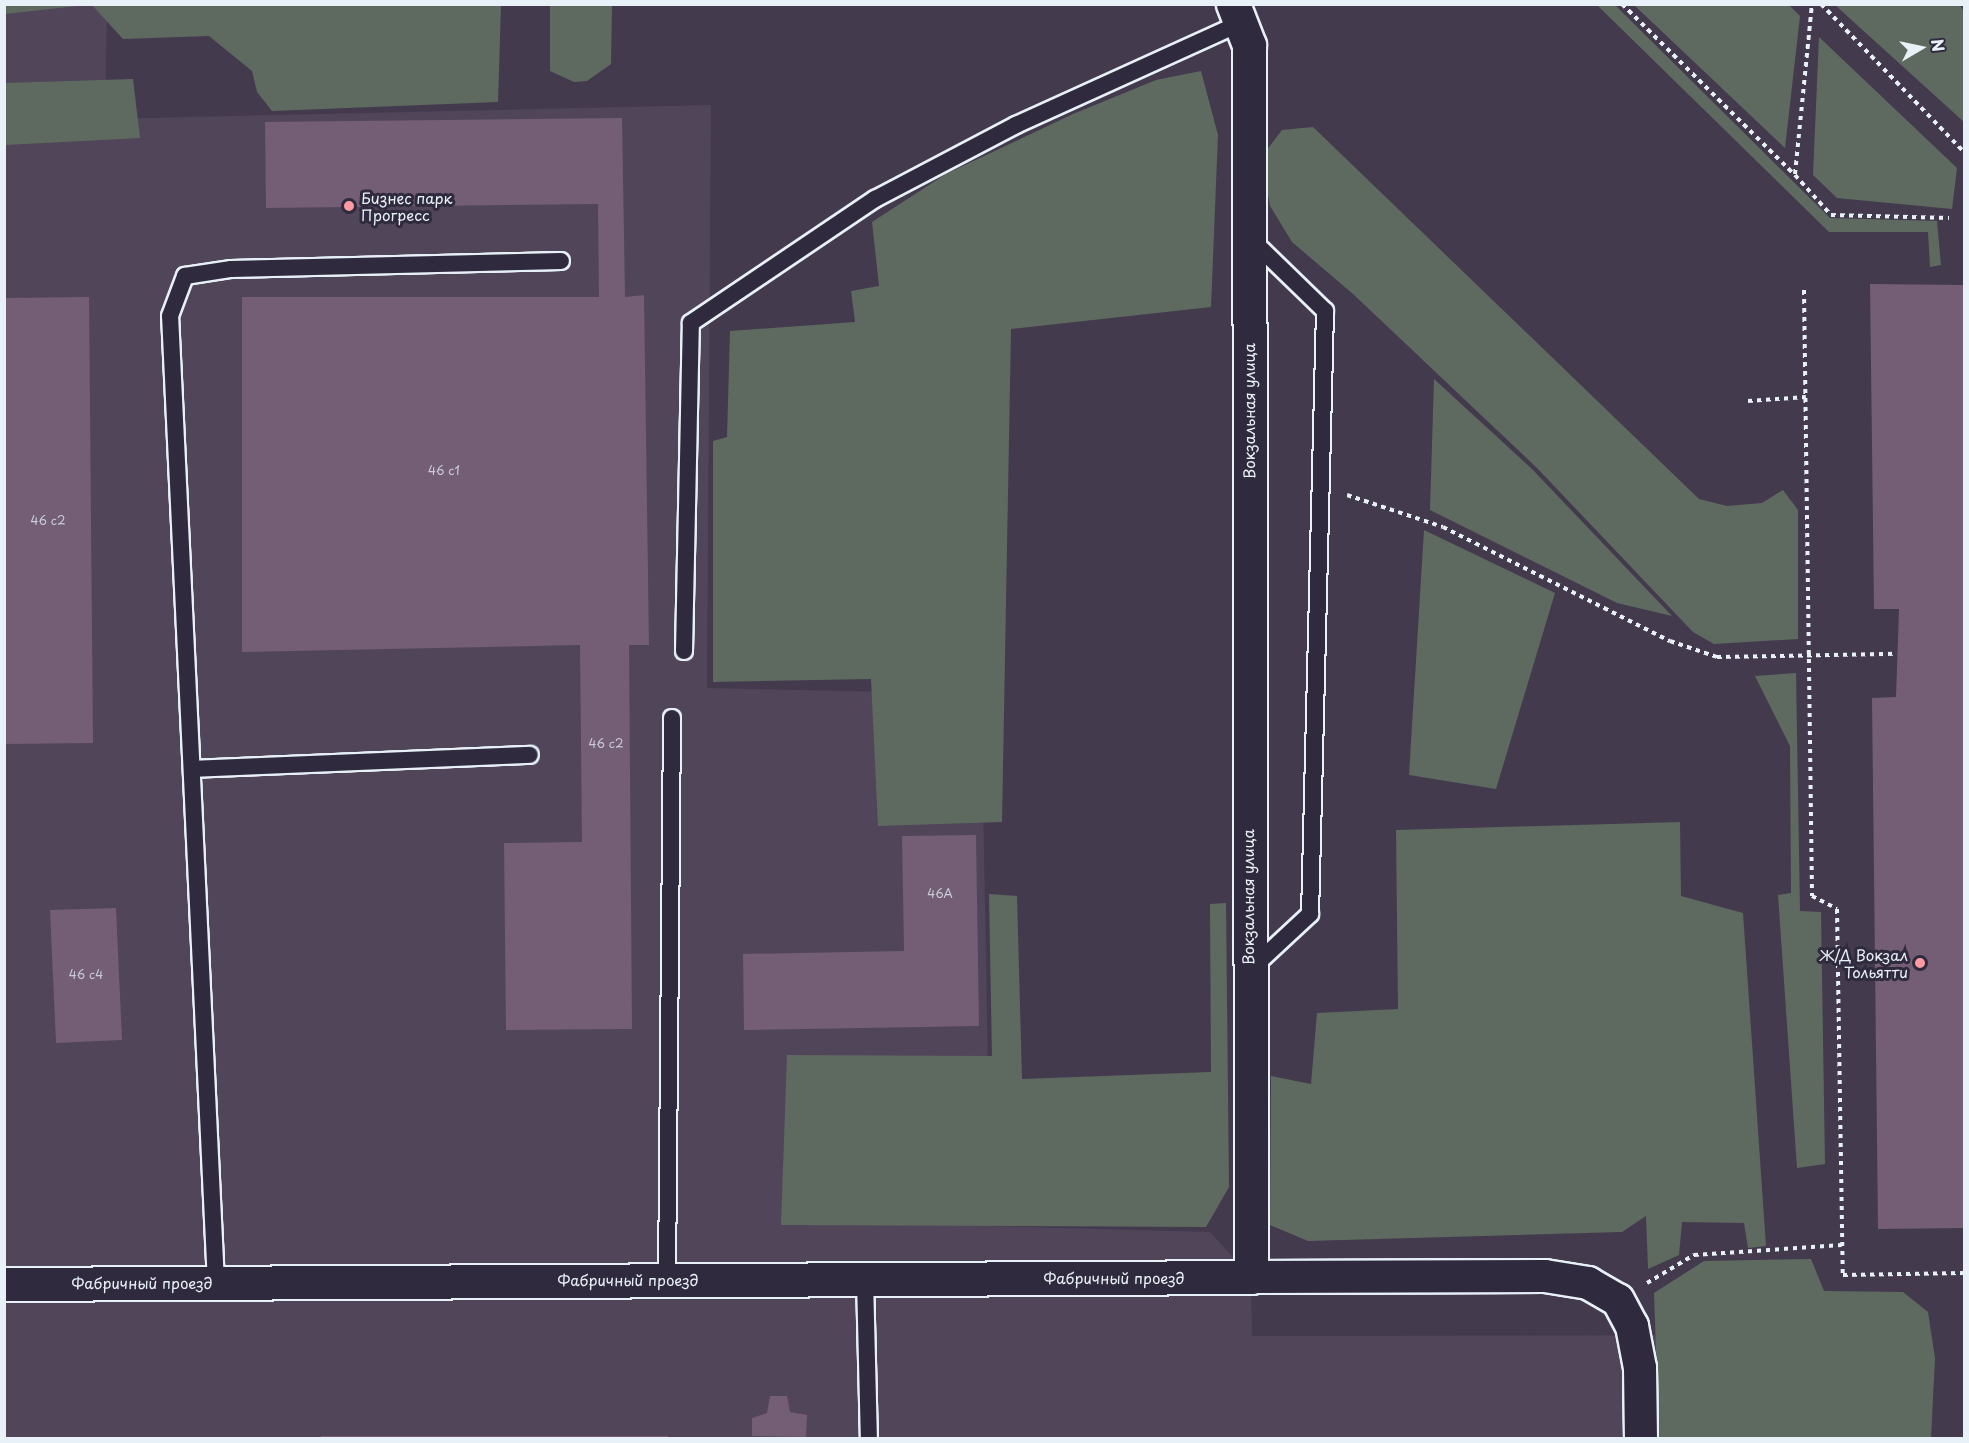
<!DOCTYPE html>
<html>
<head>
<meta charset="utf-8">
<style>
  body { margin:0 }
  #map { position:relative; width:1969px; height:1443px; overflow:hidden; background:#433a4e; font-family:"Playpen Sans",sans-serif }
  div>[style] { position:absolute }
  [style*='--x'] { left:calc(var(--x)*1px); top:calc(var(--y)*1px); width:calc(var(--w)*1px); rotate:calc(var(--a)*1deg) }
  .built>* { inset:0; background:#51455a }
  .green>* { inset:0; background:#5e6a5f }
  .building>* { inset:0; background:#735e76 }
  .path>* { height:4px; margin-top:-2px; transform-origin:0; background:repeating-linear-gradient(90deg,#e8f1f8 0 4.5px,transparent 0 9px) }
  .roads { filter:drop-shadow(2px 0 #e8f1f8) drop-shadow(-2px 0 #e8f1f8) drop-shadow(0 2px #e8f1f8) drop-shadow(0 -2px #e8f1f8) }
  .service>* { height:16px; margin:-8px; padding:0 8px; transform-origin:8px; border-radius:8px; background:#2f2a3d }
  .minor>* { height:32px; margin:-16px; padding:0 16px; transform-origin:16px; border-radius:16px; background:#2f2a3d }
  .tertiary>* { height:33px; margin:-16.5px; padding:0 16.5px; transform-origin:16.5px; border-radius:16.5px; background:#2f2a3d }
  .dots>* { width:16px; height:16px; translate:-50% -50%; box-sizing:border-box; border:3px solid #2f2a3d; border-radius:50% }
  span { translate:-50% -50%; white-space:nowrap; text-align:center; line-height:1.15; -webkit-text-stroke:6px #2f2a3d; paint-order:stroke }
  .number-label { font-size:12px; color:#cbccd8 }
  .number-label span { -webkit-text-stroke-width:0 }
  .poi-label { font-size:15px; color:#e8f1f8 }
  .left { translate:0 -50%; text-align:left }
  .right { translate:-100% -50%; text-align:right }
  .street-label { font-size:15px; color:#e8f1f8 }
  .frame { position:absolute; inset:0; border:6px solid #e8f1f8; pointer-events:none }
  .north { position:absolute; left:1891px; top:18px; width:60px; height:60px; -webkit-text-stroke:4px #2f2a3d; paint-order:stroke; rotate:81deg; font-size:16px; font-weight:700; line-height:24px; text-align:center; color:#e8f1f8 }
  .north::after { content:''; display:block; margin:auto; width:21px; height:27px; background:#e8f1f8; clip-path:polygon(50% 0,100% 100%,50% 72%,0 100%) }
</style>
</head>
<body>
<div id="map">
  <div class="built">
    <div style="clip-path:polygon(5px 5px,107px 5px,105px 119px,711px 105px,707px 688px,981px 694px,991px 1226px,1210px 1232px,1251px 1277px,1252px 1336px,1897px 1335px,1897px 1438px,5px 1438px)"></div>
  </div>
  <div class="green">
    <div style="clip-path:polygon(5px 4px,86px 4px,86px 5px,5px 14px)"></div>
    <div style="clip-path:polygon(92px 5px,501px 5px,498px 102px,272px 111px,257px 92px,252px 71px,209px 36px,123px 39px)"></div>
    <div style="clip-path:polygon(550px 5px,612px 5px,611px 64px,587px 81px,574px 82px,550px 71px)"></div>
    <div style="clip-path:polygon(1597px 5px,1615px 5px,1830px 218px,1937px 221px,1941px 265px,1930px 267px,1928px 232px,1829px 232px)"></div>
    <div style="clip-path:polygon(1634px 5px,1789px 5px,1800px 16px,1785px 148px)"></div>
    <div style="clip-path:polygon(1835px 5px,1960px 5px,1964px 12px,1964px 122px)"></div>
    <div style="clip-path:polygon(1819px 37px,1957px 168px,1952px 209px,1837px 198px,1813px 175px)"></div>
    <div style="clip-path:polygon(1201px 71px,1218px 135px,1211px 307px,1011px 329px,1002px 822px,878px 826px,871px 679px,713px 682px,713px 441px,727px 437px,730px 331px,855px 322px,851px 291px,879px 286px,872px 222px,946px 174px,1073px 114px,1156px 80px)"></div>
    <div style="clip-path:polygon(133px 79px,140px 138px,5px 145px,5px 83px)"></div>
    <div style="clip-path:polygon(1313px 127px,1699px 499px,1727px 506px,1762px 503px,1783px 490px,1798px 510px,1798px 639px,1714px 644px,1693px 632px,1537px 468px,1353px 294px,1292px 242px,1270px 206px,1265px 178px,1266px 151px,1282px 130px)"></div>
    <div style="clip-path:polygon(1434px 379px,1532px 469px,1672px 616px,1617px 603px,1430px 510px)"></div>
    <div style="clip-path:polygon(1424px 530px,1555px 593px,1496px 789px,1409px 775px)"></div>
    <div style="clip-path:polygon(1796px 673px,1800px 911px,1821px 912px,1825px 1164px,1797px 1168px,1778px 895px,1791px 893px,1790px 746px,1755px 676px)"></div>
    <div style="clip-path:polygon(1680px 822px,1681px 896px,1743px 913px,1766px 1246px,1748px 1248px,1744px 1223px,1682px 1222px,1679px 1255px,1648px 1269px,1646px 1216px,1622px 1232px,1308px 1241px,1270px 1225px,1271px 1076px,1311px 1084px,1317px 1013px,1398px 1009px,1396px 830px)"></div>
    <div style="clip-path:polygon(989px 894px,1017px 896px,1022px 1079px,1211px 1072px,1210px 904px,1226px 903px,1229px 1187px,1206px 1227px,781px 1225px,787px 1055px,992px 1056px)"></div>
    <div style="clip-path:polygon(1811px 1259px,1824px 1291px,1903px 1292px,1928px 1312px,1935px 1358px,1931px 1438px,1659px 1438px,1654px 1293px,1704px 1261px)"></div>
  </div>
  <div class="building">
    <div style="clip-path:polygon(622px 118px,625px 297px,644px 295px,649px 645px,629px 645px,632px 1029px,506px 1030px,504px 843px,582px 842px,580px 645px,242px 652px,242px 297px,599px 297px,598px 204px,266px 208px,265px 122px)"></div>
    <div style="clip-path:polygon(1870px 284px,1964px 285px,1964px 1228px,1878px 1229px,1872px 698px,1896px 697px,1899px 609px,1874px 609px)"></div>
    <div style="clip-path:polygon(89px 297px,93px 743px,4px 744px,4px 298px)"></div>
    <div style="clip-path:polygon(976px 835px,979px 1026px,744px 1030px,743px 954px,904px 951px,902px 836px)"></div>
    <div style="clip-path:polygon(116px 908px,122px 1040px,56px 1043px,50px 910px)"></div>
    <div style="clip-path:polygon(770px 1396px,787px 1396px,790px 1412px,807px 1415px,806px 1437px,752px 1436px,752px 1418px,767px 1413px)"></div>
    <div style="clip-path:polygon(321px 1436px,668px 1436px,668px 1438px,321px 1438px)"></div>
  </div>
  <div class="path">
    <div style="--x:1622;--y:4;--w:243;--a:44.7"></div>
    <div style="--x:1795;--y:175;--w:54;--a:48"></div>
    <div style="--x:1831;--y:215;--w:118;--a:1.5"></div>
    <div style="--x:1821;--y:4;--w:206;--a:46"></div>
    <div style="--x:1795;--y:174;--w:171;--a:-84.3"></div>
    <div style="--x:1804;--y:290;--w:606;--a:89.24"></div>
    <div style="--x:1812;--y:896;--w:28;--a:27"></div>
    <div style="--x:1837;--y:909;--w:366;--a:89.1"></div>
    <div style="--x:1843;--y:1275;--w:121;--a:-0.9"></div>
    <div style="--x:1748;--y:401;--w:58;--a:-3.9"></div>
    <div style="--x:1347;--y:495;--w:101;--a:18.4"></div>
    <div style="--x:1443;--y:527;--w:254;--a:26.7"></div>
    <div style="--x:1670;--y:641;--w:50;--a:18.8"></div>
    <div style="--x:1717;--y:657;--w:180;--a:-1"></div>
    <div style="--x:1647;--y:1283;--w:55;--a:-30.8"></div>
    <div style="--x:1694;--y:1255;--w:148;--a:-3.9"></div>
  </div>
  <div class="roads">
    <div class="service">
      <div style="--x:1251;--y:239;--w:103;--a:44.2"></div>
      <div style="--x:1325;--y:311;--w:603;--a:91.42"></div>
      <div style="--x:1310;--y:914;--w:81;--a:137"></div>
      <div style="--x:684;--y:651;--w:328;--a:-88.8"></div>
      <div style="--x:691;--y:323;--w:222;--a:-34"></div>
      <div style="--x:875;--y:199;--w:159;--a:-27.7"></div>
      <div style="--x:1016;--y:125;--w:249;--a:-24.4"></div>
      <div style="--x:192;--y:769;--w:338;--a:-2.4"></div>
      <div style="--x:865;--y:1279;--w:159;--a:88.6"></div>
      <div style="--x:667;--y:1280;--w:562;--a:-89.49"></div>
      <div style="--x:216;--y:1283;--w:968;--a:-92.72"></div>
      <div style="--x:170;--y:316;--w:43;--a:-69.4"></div>
      <div style="--x:185;--y:276;--w:47;--a:-8.7"></div>
      <div style="--x:231;--y:269;--w:330;--a:-1.4"></div>
    </div>
    <div class="minor">
      <div style="--x:1251;--y:1277;--w:294;--a:-0.2"></div>
      <div style="--x:1545;--y:1276;--w:44;--a:9.2"></div>
      <div style="--x:1588;--y:1283;--w:34;--a:30"></div>
      <div style="--x:1618;--y:1300;--w:30;--a:62"></div>
      <div style="--x:1632;--y:1326;--w:43;--a:79.2"></div>
      <div style="--x:1640;--y:1368;--w:70;--a:89.2"></div>
    </div>
    <div class="tertiary">
      <div style="--x:4;--y:1284;--w:1247;--a:-0.32"></div>
      <div style="--x:1251;--y:1277;--w:1232;--a:-90.09"></div>
      <div style="--x:1249;--y:45;--w:44;--a:-111.3"></div>
    </div>
  </div>
  <div class="dots">
    <div style="left:349px;top:206px;background:#ff9aa2"></div>
    <div style="left:1920px;top:963px;background:#ff9aa2"></div>
  </div>
  <div class="number-label">
    <span style="left:444px;top:471px">46 с1</span>
    <span style="left:48px;top:521px">46 с2</span>
    <span style="left:606px;top:744px">46 с2</span>
    <span style="left:940px;top:894px">46А</span>
    <span style="left:86px;top:975px">46 с4</span>
  </div>
  <div class="poi-label">
    <span class="left" style="left:361px;top:206px">Бизнес парк<br>Прогресс</span>
    <span class="right" style="left:1908px;top:963px">Ж/Д Вокзал<br>Тольятти</span>
  </div>
  <div class="street-label">
    <span style="left:1249px;top:411px;rotate:-90deg">Вокзальная улица</span>
    <span style="left:1248px;top:897px;rotate:-90deg">Вокзальная улица</span>
    <span style="left:1114px;top:1278px">Фабричный проезд</span>
    <span style="left:628px;top:1280px">Фабричный проезд</span>
    <span style="left:142px;top:1283px">Фабричный проезд</span>
  </div>
  <div class="frame"></div>
  <div class="north">N</div>
</div>
</body>
</html>
